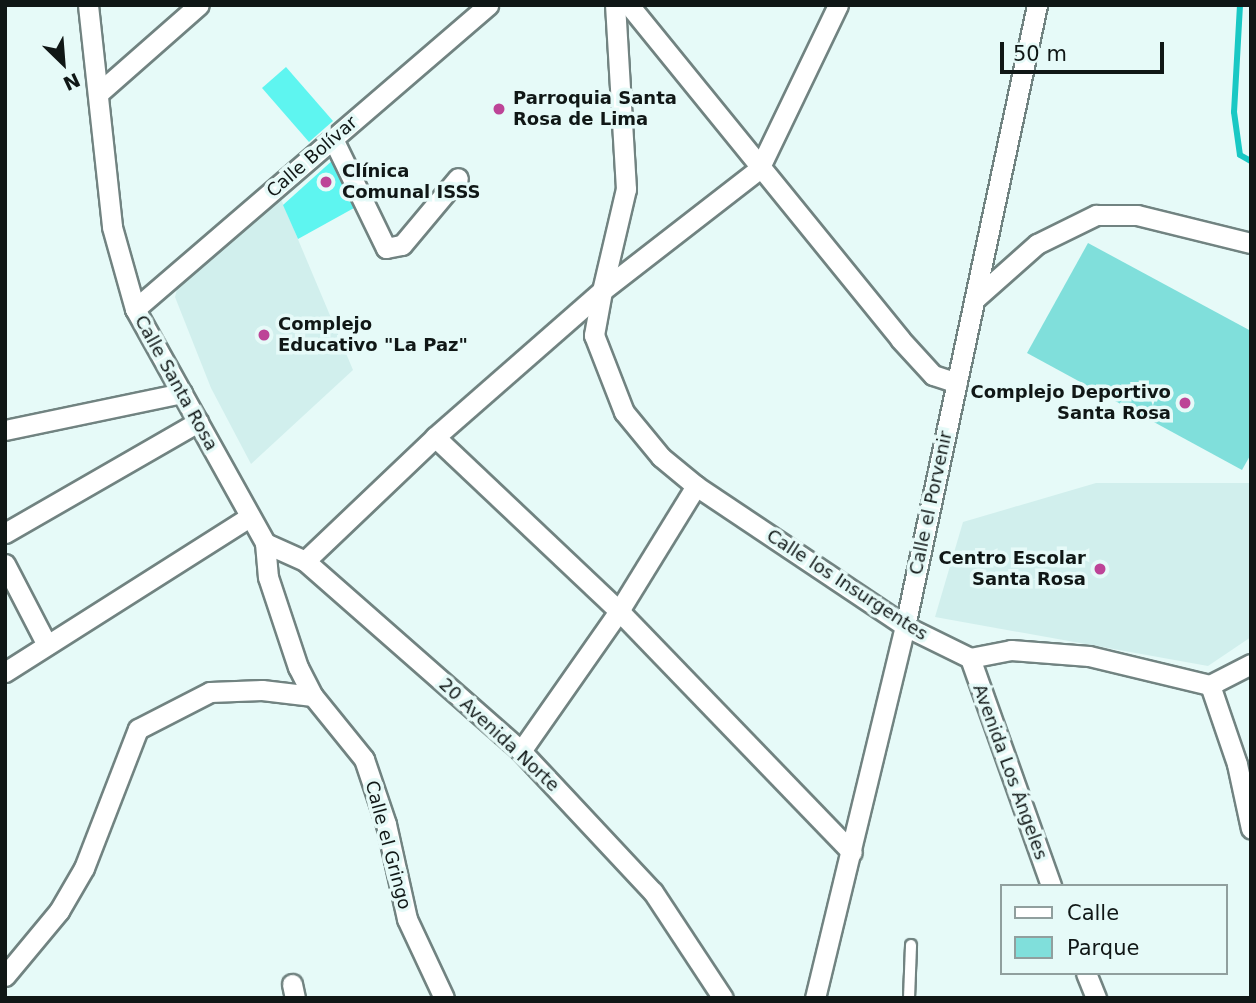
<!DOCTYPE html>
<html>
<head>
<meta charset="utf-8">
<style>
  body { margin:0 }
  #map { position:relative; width:1256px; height:1003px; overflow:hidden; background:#e6faf8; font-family:"DejaVu Sans",sans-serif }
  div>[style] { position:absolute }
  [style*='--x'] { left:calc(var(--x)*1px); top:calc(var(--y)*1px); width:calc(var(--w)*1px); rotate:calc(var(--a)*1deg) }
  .built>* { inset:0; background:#d1efed }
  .green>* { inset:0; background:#80dfdb }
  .stream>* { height:6px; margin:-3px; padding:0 3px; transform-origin:3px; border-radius:3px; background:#19c8c4 }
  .building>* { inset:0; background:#5ef5f0 }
  .roads { filter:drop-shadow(2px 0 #718381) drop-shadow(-2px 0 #718381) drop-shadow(0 2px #718381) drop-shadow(0 -2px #718381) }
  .service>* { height:10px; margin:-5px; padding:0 5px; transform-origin:5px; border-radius:5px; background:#fff }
  .minor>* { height:19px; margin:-9.5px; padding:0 9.5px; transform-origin:9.5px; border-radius:9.5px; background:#fff }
  .dots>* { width:19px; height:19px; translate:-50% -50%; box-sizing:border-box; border:4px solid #e6faf8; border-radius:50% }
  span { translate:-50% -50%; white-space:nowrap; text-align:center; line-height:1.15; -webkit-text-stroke:7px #e6faf8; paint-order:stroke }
  .poi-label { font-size:18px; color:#101716; font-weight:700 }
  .left { translate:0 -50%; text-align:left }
  .right { translate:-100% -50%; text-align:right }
  .street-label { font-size:18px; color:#101716 }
  .frame { position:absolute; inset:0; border:7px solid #101716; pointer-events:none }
  .legend { position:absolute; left:1000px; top:884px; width:228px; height:91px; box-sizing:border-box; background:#e6faf8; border:2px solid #909f9e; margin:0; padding:9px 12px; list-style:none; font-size:21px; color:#101716 }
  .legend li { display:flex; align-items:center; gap:14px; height:35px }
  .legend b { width:35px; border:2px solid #909f9e }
  .north { position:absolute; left:28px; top:28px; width:70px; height:70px; -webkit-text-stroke:5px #e6faf8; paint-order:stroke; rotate:155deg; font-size:19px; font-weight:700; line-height:28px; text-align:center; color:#101716 }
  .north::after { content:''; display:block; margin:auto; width:24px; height:32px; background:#101716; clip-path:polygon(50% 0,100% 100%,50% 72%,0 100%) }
  .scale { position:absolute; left:1000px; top:42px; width:164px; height:32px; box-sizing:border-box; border:4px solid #101716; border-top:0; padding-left:9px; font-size:21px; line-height:24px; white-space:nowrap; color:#101716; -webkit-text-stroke:5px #e6faf8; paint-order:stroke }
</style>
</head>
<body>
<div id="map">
  <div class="built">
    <div style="clip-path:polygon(281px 199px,353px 370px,251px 464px,211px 388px,175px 297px,177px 289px)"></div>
    <div style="clip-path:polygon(1096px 483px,1251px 483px,1251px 637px,1208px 666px,935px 617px,963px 522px)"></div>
  </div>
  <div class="green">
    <div style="clip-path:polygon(1088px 243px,1251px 331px,1251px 454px,1242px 470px,1027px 353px)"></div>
  </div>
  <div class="stream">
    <div style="--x:1240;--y:5;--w:107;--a:93.2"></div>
    <div style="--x:1234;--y:112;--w:43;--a:82.1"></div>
    <div style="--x:1240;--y:155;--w:13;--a:29"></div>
  </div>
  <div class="building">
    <div style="clip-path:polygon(286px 67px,333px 121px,309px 142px,262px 88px)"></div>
    <div style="clip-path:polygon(334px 159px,354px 208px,298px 239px,283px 205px)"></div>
  </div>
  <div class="roads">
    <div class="service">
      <div style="--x:909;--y:998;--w:53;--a:-87.8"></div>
    </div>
    <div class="minor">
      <div style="--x:88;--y:5;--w:223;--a:83.8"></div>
      <div style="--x:112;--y:227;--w:85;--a:74.3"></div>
      <div style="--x:135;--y:309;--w:268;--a:60.9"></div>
      <div style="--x:265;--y:543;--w:34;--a:85"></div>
      <div style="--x:268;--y:577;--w:95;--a:71.6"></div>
      <div style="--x:298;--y:667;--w:33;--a:63"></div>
      <div style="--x:313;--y:696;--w:81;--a:51"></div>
      <div style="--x:364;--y:759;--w:69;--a:71.3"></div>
      <div style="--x:386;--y:824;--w:97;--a:77.5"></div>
      <div style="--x:407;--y:919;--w:87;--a:64.9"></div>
      <div style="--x:629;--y:5;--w:430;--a:50.9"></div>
      <div style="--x:900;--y:339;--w:49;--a:47.5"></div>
      <div style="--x:933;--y:375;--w:25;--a:18"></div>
      <div style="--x:838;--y:5;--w:182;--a:115.7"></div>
      <div style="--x:759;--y:169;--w:199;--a:142.2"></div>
      <div style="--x:602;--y:291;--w:45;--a:100.3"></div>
      <div style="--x:594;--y:335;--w:83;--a:68.7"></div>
      <div style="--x:624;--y:412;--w:58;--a:50.6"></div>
      <div style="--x:661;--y:457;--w:45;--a:39.6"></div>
      <div style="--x:696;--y:486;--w:252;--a:33.8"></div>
      <div style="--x:905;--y:626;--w:72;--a:26.2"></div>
      <div style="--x:970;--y:658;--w:42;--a:-11"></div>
      <div style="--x:1011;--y:650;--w:78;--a:4.4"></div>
      <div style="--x:1089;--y:656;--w:124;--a:13.5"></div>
      <div style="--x:1210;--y:685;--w:83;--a:71.1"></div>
      <div style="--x:1237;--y:764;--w:66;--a:77.8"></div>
      <div style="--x:101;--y:91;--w:130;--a:-41.3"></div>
      <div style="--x:333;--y:139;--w:121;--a:64.1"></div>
      <div style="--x:386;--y:248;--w:16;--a:-11"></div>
      <div style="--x:402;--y:245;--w:87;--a:-50.1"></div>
      <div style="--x:975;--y:299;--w:83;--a:-41.6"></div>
      <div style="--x:1037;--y:244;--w:66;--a:-26.2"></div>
      <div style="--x:1096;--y:215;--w:41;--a:0"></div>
      <div style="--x:1137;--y:215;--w:117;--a:13.8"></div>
      <div style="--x:135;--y:309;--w:466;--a:-40.7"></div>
      <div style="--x:5;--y:430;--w:181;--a:-11.8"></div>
      <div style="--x:435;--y:437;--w:253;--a:43.4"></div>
      <div style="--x:619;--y:611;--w:335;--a:46"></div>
      <div style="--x:5;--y:533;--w:223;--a:-29.9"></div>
      <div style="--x:265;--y:543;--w:44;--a:24.2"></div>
      <div style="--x:305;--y:561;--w:288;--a:41.3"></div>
      <div style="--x:521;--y:751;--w:193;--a:46.9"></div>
      <div style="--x:653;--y:892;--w:127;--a:56.6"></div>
      <div style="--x:305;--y:561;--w:180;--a:-43.6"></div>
      <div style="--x:435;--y:437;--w:222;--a:-41.2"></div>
      <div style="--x:602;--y:291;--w:105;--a:-76.8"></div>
      <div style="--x:626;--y:189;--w:184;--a:-93.4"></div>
      <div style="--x:5;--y:564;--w:91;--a:62.6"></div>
      <div style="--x:970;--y:658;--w:242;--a:70.4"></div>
      <div style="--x:5;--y:672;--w:288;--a:-32.4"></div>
      <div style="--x:1210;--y:685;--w:46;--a:-27.1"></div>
      <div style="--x:521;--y:751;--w:171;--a:-55"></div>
      <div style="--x:619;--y:611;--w:147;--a:-58.4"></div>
      <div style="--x:1086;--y:973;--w:27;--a:68"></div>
      <div style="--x:5;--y:976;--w:85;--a:-50.3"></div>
      <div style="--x:59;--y:911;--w:50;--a:-59.8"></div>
      <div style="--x:84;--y:868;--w:149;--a:-68.8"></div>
      <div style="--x:138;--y:729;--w:81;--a:-27.2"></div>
      <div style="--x:210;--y:692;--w:52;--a:-2.2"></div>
      <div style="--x:262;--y:690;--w:51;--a:6.7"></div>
      <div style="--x:292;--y:984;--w:14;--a:78"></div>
      <div style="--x:815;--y:998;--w:383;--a:-76.4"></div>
      <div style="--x:905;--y:626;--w:635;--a:-78"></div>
    </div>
  </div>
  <div class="dots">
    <div style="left:499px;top:109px;background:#bd4497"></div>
    <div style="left:326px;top:182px;background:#bd4497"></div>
    <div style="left:264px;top:335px;background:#bd4497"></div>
    <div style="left:1185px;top:403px;background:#bd4497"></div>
    <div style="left:1100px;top:569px;background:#bd4497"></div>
  </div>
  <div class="poi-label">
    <span class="left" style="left:513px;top:109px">Parroquia Santa<br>Rosa de Lima</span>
    <span class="left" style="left:342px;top:182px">Clínica<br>Comunal ISSS</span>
    <span class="left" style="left:278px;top:335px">Complejo<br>Educativo "La Paz"</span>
    <span class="right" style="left:1171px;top:403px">Complejo Deportivo<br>Santa Rosa</span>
    <span class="right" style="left:1086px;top:569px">Centro Escolar<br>Santa Rosa</span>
  </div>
  <div class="street-label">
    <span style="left:312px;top:157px;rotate:-41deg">Calle Bolívar</span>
    <span style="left:176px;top:383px;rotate:61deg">Calle Santa Rosa</span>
    <span style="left:931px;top:503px;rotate:-78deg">Calle el Porvenir</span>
    <span style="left:847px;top:585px;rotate:33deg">Calle los Insurgentes</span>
    <span style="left:499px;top:735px;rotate:43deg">20 Avenida Norte</span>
    <span style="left:1010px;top:772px;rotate:70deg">Avenida Los Ángeles</span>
    <span style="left:388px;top:845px;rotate:75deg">Calle el Gringo</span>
  </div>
  <div class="frame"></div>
  <ul class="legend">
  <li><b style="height:9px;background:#fff"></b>Calle</li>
  <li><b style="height:19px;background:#80dfdb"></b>Parque</li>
  </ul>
  <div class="north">N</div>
  <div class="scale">50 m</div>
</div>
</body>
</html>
